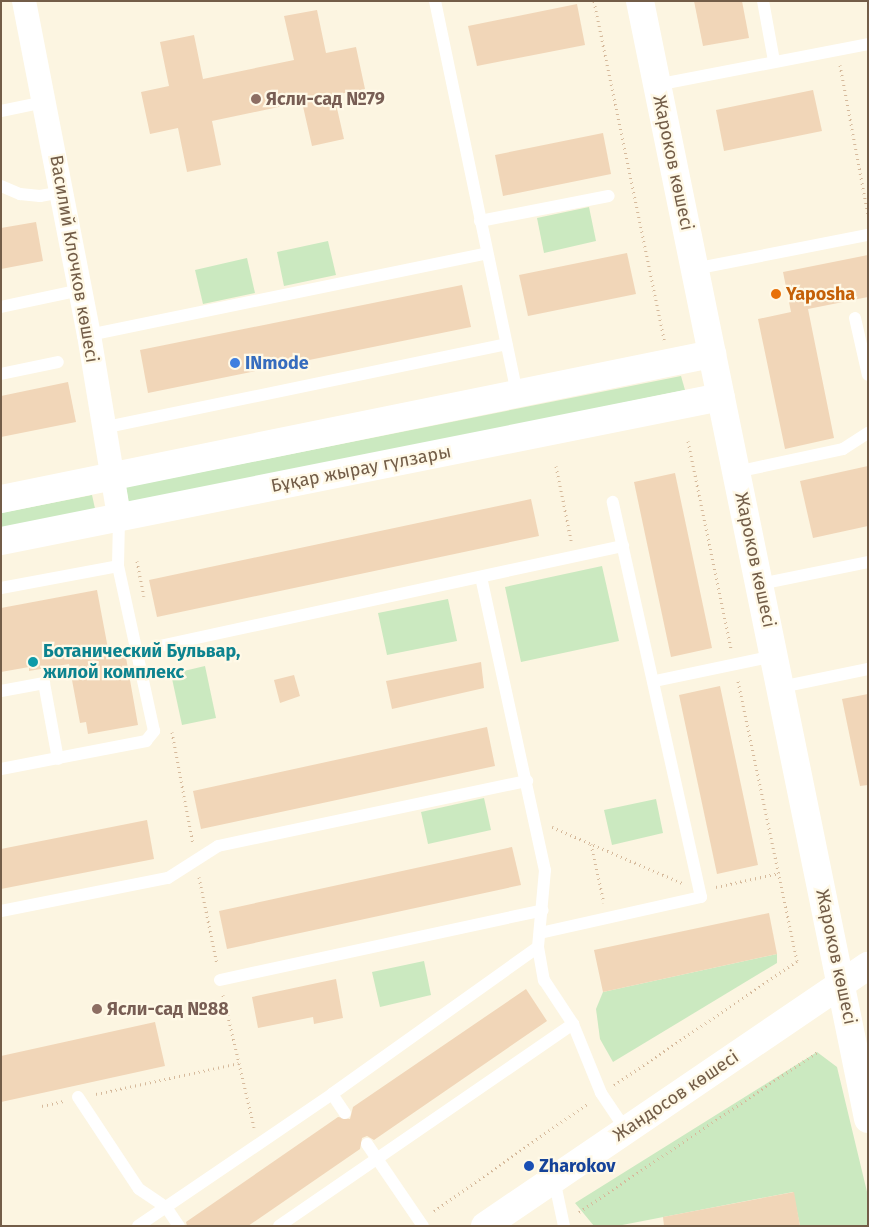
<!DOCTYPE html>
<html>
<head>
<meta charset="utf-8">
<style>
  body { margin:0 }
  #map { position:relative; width:869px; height:1227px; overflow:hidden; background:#fcf5e1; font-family:"Fira Sans",sans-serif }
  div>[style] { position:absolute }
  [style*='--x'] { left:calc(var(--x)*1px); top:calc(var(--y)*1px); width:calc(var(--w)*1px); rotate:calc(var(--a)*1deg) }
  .green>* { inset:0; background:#cbe9c0 }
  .building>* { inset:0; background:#f1d6b8 }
  .path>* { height:3px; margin-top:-1.5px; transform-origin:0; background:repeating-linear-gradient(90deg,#d6ba9c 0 1px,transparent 0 5px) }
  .service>* { height:12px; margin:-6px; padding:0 6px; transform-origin:6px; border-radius:6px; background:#fff }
  .minor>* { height:24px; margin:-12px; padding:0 12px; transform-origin:12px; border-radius:12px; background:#fff }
  .tertiary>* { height:28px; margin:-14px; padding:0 14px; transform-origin:14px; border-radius:14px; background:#fff }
  .secondary>* { height:28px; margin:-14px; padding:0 14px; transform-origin:14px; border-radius:14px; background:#fff }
  .dots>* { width:14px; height:14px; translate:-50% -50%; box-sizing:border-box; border:2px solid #fff9e7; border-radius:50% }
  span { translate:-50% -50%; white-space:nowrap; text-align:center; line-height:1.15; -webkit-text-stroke:4.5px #fff9e7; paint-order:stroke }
  .education-label { font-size:18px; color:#785e54; font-weight:700 }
  .left { translate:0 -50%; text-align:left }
  .street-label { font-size:18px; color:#735d48 }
  .food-label { font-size:18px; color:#c56008; font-weight:700 }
  .shop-label { font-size:18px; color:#366cbe; font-weight:700 }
  .culture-label { font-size:18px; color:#0d838f; font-weight:700 }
  .transit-label { font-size:18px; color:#164399; font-weight:700 }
  .frame { position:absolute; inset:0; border:2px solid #735d48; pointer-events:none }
</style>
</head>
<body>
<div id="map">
  <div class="green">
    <div style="clip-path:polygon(589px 207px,596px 241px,544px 253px,537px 218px)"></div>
    <div style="clip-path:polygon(328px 241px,336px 275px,284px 286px,277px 252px)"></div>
    <div style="clip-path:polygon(247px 258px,255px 293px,203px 304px,195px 270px)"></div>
    <div style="clip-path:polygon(681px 376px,685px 390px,129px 505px,126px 487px)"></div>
    <div style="clip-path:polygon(92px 495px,96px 513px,1px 532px,1px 513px)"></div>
    <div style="clip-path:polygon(602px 566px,619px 641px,521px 662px,505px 587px)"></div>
    <div style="clip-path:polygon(448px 599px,457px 641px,387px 655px,378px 613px)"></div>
    <div style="clip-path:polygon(205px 666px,216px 718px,182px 725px,171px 674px)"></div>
    <div style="clip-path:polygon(484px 798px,491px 830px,428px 844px,421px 812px)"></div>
    <div style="clip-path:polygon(656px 799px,663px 833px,612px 845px,604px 810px)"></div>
    <div style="clip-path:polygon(777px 954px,777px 963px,613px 1062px,600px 1039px,596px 1009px,603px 992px)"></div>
    <div style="clip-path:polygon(424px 961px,431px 995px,380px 1007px,372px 972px)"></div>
    <div style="clip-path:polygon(817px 1052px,837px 1067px,868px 1196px,868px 1226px,800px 1226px,793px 1192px,617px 1226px,594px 1226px,575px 1203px)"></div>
  </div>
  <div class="building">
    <div style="clip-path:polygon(694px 1px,742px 1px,749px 38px,703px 46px)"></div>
    <div style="clip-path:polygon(577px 4px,585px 45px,477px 66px,468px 26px)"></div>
    <div style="clip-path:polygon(317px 10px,326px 53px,356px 47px,365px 89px,334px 95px,344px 139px,312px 146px,302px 102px,212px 121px,221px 165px,187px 172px,178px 128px,150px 134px,141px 92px,169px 86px,160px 42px,194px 35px,203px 79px,294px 60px,284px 16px)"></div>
    <div style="clip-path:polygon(813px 90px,822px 131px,724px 151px,716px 110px)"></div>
    <div style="clip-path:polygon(603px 133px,611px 174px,503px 196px,495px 155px)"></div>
    <div style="clip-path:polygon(36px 222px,43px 261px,1px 269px,1px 228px)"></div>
    <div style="clip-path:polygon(627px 253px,636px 294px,528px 316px,519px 275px)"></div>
    <div style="clip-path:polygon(868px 255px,868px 297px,808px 309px,834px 438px,785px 449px,758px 319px,791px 312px,783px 272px)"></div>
    <div style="clip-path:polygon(462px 285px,471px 327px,148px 393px,140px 350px)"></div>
    <div style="clip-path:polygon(68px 382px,76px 422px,1px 437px,1px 396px)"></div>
    <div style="clip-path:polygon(868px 466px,868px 526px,813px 538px,800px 481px)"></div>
    <div style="clip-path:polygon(675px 473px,712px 648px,671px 657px,634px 482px)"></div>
    <div style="clip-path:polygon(531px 499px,539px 536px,157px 617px,149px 580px)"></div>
    <div style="clip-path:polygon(97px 590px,109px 654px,125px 652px,138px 725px,88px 734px,86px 722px,80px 723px,69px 664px,29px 671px,29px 667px,1px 672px,1px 608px)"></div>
    <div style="clip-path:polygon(481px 662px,484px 688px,392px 709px,386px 681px)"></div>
    <div style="clip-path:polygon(294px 675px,300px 696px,280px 703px,274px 680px)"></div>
    <div style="clip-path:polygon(720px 686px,758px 865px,717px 874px,679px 695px)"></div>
    <div style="clip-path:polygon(868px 694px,868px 785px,860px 786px,842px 699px)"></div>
    <div style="clip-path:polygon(487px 727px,495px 766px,201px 829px,193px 791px)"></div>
    <div style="clip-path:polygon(147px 820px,154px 859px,1px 889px,1px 849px)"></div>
    <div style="clip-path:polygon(512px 847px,521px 885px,227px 949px,219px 911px)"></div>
    <div style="clip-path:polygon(769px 913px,777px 954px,603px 992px,594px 950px)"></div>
    <div style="clip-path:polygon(336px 979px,343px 1018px,314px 1024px,313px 1017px,258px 1028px,252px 997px)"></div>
    <div style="clip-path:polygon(526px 989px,547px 1021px,374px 1140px,367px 1136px,362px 1138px,360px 1149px,248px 1226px,187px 1226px,186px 1222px,338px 1117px,350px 1119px,353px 1107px)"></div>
    <div style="clip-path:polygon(155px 1022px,165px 1066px,1px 1102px,1px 1056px)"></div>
    <div style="clip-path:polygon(794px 1192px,800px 1226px,664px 1226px,663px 1217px)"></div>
  </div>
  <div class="path">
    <div style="--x:594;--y:1;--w:346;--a:78.3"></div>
    <div style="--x:840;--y:65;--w:152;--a:79.4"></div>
    <div style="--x:688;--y:441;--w:212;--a:78.3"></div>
    <div style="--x:556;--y:466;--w:76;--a:78.5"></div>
    <div style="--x:137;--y:561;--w:36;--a:79"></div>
    <div style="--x:172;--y:732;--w:114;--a:79.4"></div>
    <div style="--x:552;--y:827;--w:142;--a:23.3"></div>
    <div style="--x:591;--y:844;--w:60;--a:77.6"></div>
    <div style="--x:199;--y:877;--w:89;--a:78.3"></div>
    <div style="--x:716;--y:887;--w:65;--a:-12.5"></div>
    <div style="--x:223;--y:995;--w:136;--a:76.8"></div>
    <div style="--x:614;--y:1085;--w:221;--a:-34.1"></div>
    <div style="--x:797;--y:961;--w:287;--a:-101.9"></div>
    <div style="--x:96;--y:1094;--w:146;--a:-12.2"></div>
    <div style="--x:42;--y:1106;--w:22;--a:-13"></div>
    <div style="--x:434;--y:1211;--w:188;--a:-35"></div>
    <div style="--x:579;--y:1212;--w:287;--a:-33.9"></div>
  </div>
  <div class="service">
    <div style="--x:435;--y:1;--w:401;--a:78.2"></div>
    <div style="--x:763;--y:1;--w:61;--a:79.6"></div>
    <div style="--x:656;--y:85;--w:216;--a:-10.9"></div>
    <div style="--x:1;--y:111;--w:45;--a:-11.6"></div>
    <div style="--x:1;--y:186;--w:21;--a:23"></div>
    <div style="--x:20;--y:194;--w:20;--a:6"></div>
    <div style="--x:40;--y:196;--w:22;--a:-10"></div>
    <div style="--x:480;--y:221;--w:131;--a:-11"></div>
    <div style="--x:694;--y:269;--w:177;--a:-11.1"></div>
    <div style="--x:1;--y:307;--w:82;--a:-12"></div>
    <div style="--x:855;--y:318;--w:58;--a:77.2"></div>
    <div style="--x:89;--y:335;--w:406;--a:-11.6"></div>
    <div style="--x:1;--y:374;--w:58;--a:-11.9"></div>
    <div style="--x:102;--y:428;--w:413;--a:-11.7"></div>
    <div style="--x:736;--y:472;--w:109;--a:-12.1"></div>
    <div style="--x:843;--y:449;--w:30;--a:-33"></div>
    <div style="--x:481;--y:577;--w:300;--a:77.7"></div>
    <div style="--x:545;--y:870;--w:77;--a:95.2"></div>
    <div style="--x:538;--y:947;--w:34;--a:80"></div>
    <div style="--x:544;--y:980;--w:53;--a:56.6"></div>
    <div style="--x:573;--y:1024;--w:74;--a:67.9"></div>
    <div style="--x:601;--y:1093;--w:45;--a:56"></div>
    <div style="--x:760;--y:584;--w:110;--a:-11.5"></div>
    <div style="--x:1;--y:588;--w:119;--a:-10.6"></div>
    <div style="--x:155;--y:647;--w:479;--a:-12.2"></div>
    <div style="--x:655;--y:681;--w:122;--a:-11.9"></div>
    <div style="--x:781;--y:687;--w:89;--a:-11.7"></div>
    <div style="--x:1;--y:691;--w:44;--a:-10.5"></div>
    <div style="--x:44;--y:683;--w:77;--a:79.6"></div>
    <div style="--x:1;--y:769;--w:148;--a:-10.9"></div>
    <div style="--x:146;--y:741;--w:13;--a:-51"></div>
    <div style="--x:154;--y:731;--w:169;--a:-102.3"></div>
    <div style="--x:118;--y:566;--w:49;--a:-88.8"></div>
    <div style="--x:1;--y:911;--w:170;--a:-11.2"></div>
    <div style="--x:168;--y:878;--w:59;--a:-32.6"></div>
    <div style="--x:218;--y:846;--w:316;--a:-11.9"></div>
    <div style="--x:540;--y:933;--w:165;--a:-12.6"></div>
    <div style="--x:701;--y:897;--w:405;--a:-102.6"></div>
    <div style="--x:220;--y:980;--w:330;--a:-12.2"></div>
    <div style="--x:332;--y:1094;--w:23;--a:56"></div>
    <div style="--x:78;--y:1097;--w:110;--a:56.5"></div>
    <div style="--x:139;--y:1189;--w:32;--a:34"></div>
    <div style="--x:166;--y:1207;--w:23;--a:56"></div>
    <div style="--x:367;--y:1144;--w:99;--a:55.7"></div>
    <div style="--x:554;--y:1179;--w:48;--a:78"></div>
    <div style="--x:138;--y:1226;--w:235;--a:-34.2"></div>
    <div style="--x:332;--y:1094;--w:253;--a:-35.5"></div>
    <div style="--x:279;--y:1226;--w:357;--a:-34.5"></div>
  </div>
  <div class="minor">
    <div style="--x:24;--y:1;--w:340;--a:79"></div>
    <div style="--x:89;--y:335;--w:184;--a:80.6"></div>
  </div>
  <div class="tertiary">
    <div style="--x:1;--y:499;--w:726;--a:-11.53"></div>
    <div style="--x:1;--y:541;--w:734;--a:-11.31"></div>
  </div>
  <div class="secondary">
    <div style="--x:640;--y:1;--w:1141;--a:78.47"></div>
    <div style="--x:485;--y:1226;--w:463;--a:-34.2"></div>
  </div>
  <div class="dots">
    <div style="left:256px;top:99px;background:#8d6e63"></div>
    <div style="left:776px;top:294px;background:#e8710a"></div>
    <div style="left:235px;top:363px;background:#3f7fe0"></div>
    <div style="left:33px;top:662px;background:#0f9aa8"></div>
    <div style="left:97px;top:1009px;background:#8d6e63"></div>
    <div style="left:529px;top:1166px;background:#1a4fb4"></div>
  </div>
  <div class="education-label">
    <span class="left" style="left:266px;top:99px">Ясли-сад №79</span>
    <span class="left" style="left:107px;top:1009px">Ясли-сад №88</span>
  </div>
  <div class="street-label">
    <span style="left:673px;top:163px;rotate:78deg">Жароков көшесі</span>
    <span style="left:74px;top:259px;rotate:80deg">Василий Клочков көшесі</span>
    <span style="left:361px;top:469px;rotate:-11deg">Бұқар жырау гүлзары</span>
    <span style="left:755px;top:560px;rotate:78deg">Жароков көшесі</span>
    <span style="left:836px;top:957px;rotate:78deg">Жароков көшесі</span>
    <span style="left:676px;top:1096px;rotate:-34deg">Жандосов көшесі</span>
  </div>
  <div class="food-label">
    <span class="left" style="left:786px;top:294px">Yaposha</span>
  </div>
  <div class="shop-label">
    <span class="left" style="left:245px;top:363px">INmode</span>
  </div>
  <div class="culture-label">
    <span class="left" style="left:43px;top:662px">Ботанический Бульвар,<br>жилой комплекс</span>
  </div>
  <div class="transit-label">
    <span class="left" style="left:539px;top:1166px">Zharokov</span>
  </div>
  <div class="frame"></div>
</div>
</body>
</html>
